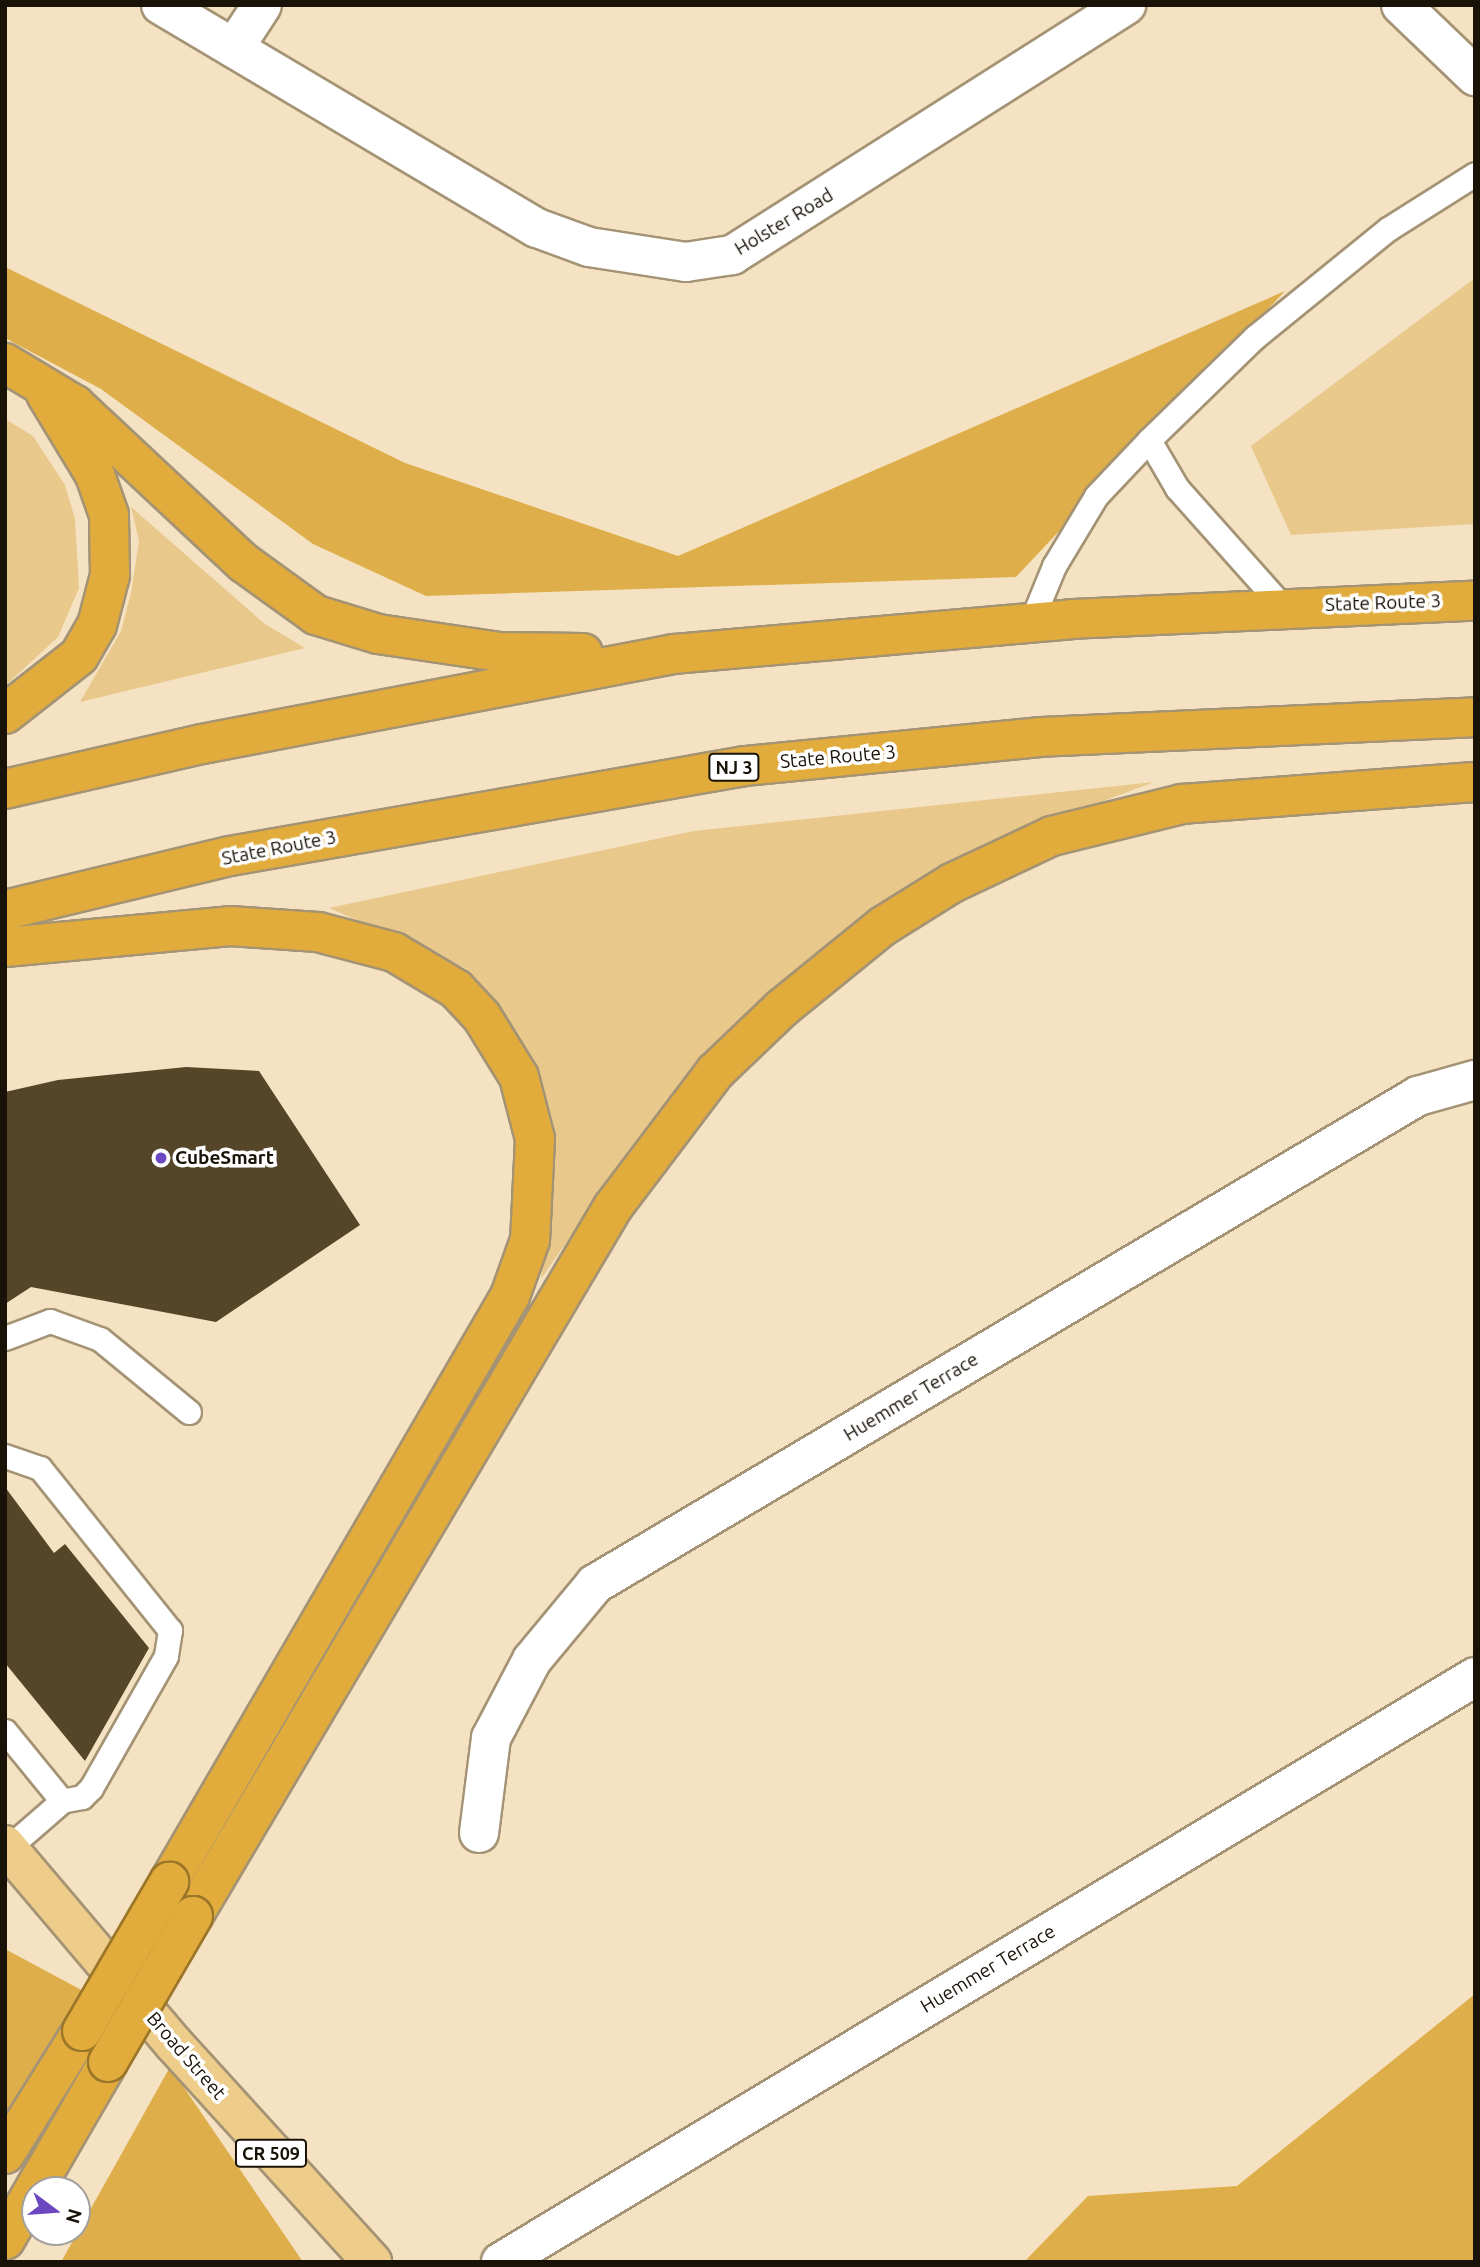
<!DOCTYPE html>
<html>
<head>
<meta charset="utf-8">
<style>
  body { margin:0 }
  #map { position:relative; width:1480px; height:2267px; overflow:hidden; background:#f4e2c2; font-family:Ubuntu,sans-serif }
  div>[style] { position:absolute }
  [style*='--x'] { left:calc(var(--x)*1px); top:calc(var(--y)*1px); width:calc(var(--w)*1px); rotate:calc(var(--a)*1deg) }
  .green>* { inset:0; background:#e9c88b }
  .forest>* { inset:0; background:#deae4b }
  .building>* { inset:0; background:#55462a }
  .roads { filter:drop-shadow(2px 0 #a49374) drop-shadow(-2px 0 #a49374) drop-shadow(0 2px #a49374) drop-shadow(0 -2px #a49374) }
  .lane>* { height:23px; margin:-11.5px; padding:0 11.5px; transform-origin:11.5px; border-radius:11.5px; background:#fff }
  .street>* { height:38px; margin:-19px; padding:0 19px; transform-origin:19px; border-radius:19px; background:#fff }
  .primary>* { height:38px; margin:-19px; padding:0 19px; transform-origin:19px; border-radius:19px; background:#edcd89 }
  .highway>* { height:38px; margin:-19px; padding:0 19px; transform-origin:19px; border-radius:19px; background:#e1ac3b }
  .bridges { filter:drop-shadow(2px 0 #9b7629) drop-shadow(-2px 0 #9b7629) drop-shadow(0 2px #9b7629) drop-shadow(0 -2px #9b7629) }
  .highway-bridge>* { height:38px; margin:-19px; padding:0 19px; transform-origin:19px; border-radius:19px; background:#e1ac3b }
  .dots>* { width:19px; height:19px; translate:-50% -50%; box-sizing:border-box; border:4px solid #fff; border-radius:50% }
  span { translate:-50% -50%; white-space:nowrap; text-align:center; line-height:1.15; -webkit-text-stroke:7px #fff; paint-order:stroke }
  .shield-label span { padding:2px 5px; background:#fff; border:2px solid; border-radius:5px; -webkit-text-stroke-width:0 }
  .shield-label { font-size:18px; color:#181207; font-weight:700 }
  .street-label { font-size:19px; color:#181207 }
  .poi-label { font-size:19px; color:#181207; font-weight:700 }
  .left { translate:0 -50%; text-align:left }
  .frame { position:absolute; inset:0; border:7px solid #181207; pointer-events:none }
  .north { position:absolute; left:21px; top:2176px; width:70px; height:70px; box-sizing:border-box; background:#fff; border:2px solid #a3a09c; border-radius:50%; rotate:106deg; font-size:19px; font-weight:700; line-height:28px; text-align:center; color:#181207 }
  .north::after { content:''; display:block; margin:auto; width:24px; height:32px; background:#6b47c0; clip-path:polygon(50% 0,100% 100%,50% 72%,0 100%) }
</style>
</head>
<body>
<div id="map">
  <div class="green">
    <div style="clip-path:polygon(1475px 278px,1475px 524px,1291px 535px,1251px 446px)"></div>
    <div style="clip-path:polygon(5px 419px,33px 436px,65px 485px,75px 519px,79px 588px,58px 637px,5px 686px)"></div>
    <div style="clip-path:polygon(131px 507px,265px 624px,305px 648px,80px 702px,121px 631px,131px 593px,139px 541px)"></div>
    <div style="clip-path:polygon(1154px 782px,982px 847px,901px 893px,809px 960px,716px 1046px,645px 1129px,541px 1279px,553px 1188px,549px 1114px,520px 1038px,465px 968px,329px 908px,694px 831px)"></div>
  </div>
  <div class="forest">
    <div style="clip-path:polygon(5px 267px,405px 463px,678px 556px,1285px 291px,1016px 577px,426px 596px,313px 544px,101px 389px,5px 338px)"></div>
    <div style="clip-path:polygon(5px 1949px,87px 1993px,5px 2126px)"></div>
    <div style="clip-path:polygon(1475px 1994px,1475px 2262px,1024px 2262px,1088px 2196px,1237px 2186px)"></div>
    <div style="clip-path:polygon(170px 2067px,303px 2262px,61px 2262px)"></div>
  </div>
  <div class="building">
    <div style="clip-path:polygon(186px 1067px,259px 1071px,360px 1225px,216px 1322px,31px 1287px,5px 1304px,5px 1092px,58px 1080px)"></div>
    <div style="clip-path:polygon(5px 1487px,54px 1553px,65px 1544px,149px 1648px,85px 1761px,5px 1663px)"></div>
  </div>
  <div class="roads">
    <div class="lane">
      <div style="--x:1149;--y:440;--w:56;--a:59.7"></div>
      <div style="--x:1177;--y:488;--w:159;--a:48.3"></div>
      <div style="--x:1031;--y:622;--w:61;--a:-67.7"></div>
      <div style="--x:1054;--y:566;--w:82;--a:-59"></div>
      <div style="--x:1096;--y:496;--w:77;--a:-46.6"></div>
      <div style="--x:1149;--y:440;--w:148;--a:-44.2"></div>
      <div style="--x:1255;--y:337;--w:171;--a:-39.1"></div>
      <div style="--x:1388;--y:229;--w:103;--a:-32.3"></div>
      <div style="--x:5;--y:1338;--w:48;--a:-20.7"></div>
      <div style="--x:50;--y:1321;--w:53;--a:19.8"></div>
      <div style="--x:100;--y:1339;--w:115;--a:39.4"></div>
      <div style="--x:5;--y:1456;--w:37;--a:19"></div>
      <div style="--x:40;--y:1468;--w:208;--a:51.3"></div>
      <div style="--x:170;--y:1630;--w:26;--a:99"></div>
      <div style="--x:166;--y:1656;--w:152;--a:119.6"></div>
      <div style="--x:91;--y:1788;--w:13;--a:135"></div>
      <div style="--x:82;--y:1797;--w:20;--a:169"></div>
      <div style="--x:5;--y:1731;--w:90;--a:50.8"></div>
      <div style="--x:62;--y:1801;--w:72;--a:139"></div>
    </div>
    <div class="street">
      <div style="--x:161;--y:5;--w:437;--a:30.7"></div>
      <div style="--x:537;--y:228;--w:55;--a:20.1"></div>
      <div style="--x:589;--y:247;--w:98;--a:8.8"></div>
      <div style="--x:686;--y:262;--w:47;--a:-8.7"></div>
      <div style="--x:732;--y:255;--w:467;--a:-32.4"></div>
      <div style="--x:1401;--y:5;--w:103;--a:43.8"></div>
      <div style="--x:234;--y:48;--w:51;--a:-56.9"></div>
      <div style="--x:479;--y:1833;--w:96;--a:-82.8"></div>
      <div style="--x:491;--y:1738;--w:88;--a:-62.3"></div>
      <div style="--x:532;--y:1660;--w:99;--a:-50.3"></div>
      <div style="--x:595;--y:1584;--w:957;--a:-30.67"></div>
      <div style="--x:1418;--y:1096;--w:59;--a:-15.7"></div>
      <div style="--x:501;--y:2262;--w:1136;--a:-30.99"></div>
    </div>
    <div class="primary">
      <div style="--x:5;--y:1845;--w:260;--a:49.7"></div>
      <div style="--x:173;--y:2043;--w:296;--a:47.7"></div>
    </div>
    <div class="highway">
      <div style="--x:5;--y:363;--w:82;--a:31"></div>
      <div style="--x:75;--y:405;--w:231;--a:43.1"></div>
      <div style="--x:244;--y:563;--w:89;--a:35.8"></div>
      <div style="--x:316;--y:615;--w:65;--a:17"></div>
      <div style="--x:378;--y:634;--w:123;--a:8.4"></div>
      <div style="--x:500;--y:652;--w:83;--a:0.7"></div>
      <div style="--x:5;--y:714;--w:94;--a:-38.1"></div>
      <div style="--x:79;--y:656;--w:36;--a:-60"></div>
      <div style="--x:97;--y:625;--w:52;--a:-75.4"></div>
      <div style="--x:110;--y:575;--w:60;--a:-91"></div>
      <div style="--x:109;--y:515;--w:42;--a:-109.3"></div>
      <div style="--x:95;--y:475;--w:95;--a:-121.2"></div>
      <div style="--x:5;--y:789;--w:202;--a:-12.9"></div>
      <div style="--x:202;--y:744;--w:481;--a:-10.8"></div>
      <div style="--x:674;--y:654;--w:399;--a:-5"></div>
      <div style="--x:1071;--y:619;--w:404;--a:-2.6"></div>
      <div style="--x:5;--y:910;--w:231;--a:-13.5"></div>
      <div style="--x:230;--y:856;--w:523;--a:-9.91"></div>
      <div style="--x:745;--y:766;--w:295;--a:-5.6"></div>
      <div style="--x:1039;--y:737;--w:436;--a:-2.6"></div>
      <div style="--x:5;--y:947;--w:226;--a:-5.3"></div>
      <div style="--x:230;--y:926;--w:88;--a:3.9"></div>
      <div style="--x:318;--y:932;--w:79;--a:14.7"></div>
      <div style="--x:394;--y:952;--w:72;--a:30.8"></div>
      <div style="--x:456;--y:989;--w:38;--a:47"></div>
      <div style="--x:482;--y:1017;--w:70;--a:58.3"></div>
      <div style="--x:519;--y:1077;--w:64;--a:75.5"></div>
      <div style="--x:535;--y:1139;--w:101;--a:92.8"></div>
      <div style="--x:530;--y:1240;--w:59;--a:109.7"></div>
      <div style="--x:510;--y:1296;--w:678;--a:120.2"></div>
      <div style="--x:193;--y:1916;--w:824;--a:-59.36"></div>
      <div style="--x:613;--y:1207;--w:169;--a:-52.9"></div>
      <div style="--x:715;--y:1072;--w:93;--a:-43.7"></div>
      <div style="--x:782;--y:1008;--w:130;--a:-39.1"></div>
      <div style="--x:883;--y:926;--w:81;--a:-31.9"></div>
      <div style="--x:952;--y:883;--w:110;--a:-25.2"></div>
      <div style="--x:1052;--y:836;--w:134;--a:-13.8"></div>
      <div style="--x:1182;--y:804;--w:294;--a:-4.3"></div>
      <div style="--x:5;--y:2154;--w:145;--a:-58"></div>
      <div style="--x:5;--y:2240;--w:206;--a:-59.9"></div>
    </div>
  </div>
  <div class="bridges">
    <div class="highway-bridge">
      <div style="--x:82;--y:2031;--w:173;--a:-59.7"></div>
      <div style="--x:108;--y:2062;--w:169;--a:-59.8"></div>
    </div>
  </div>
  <div class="dots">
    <div style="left:161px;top:1158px;background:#6b47c0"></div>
  </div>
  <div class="shield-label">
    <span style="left:734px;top:767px">NJ 3</span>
    <span style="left:271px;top:2153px">CR 509</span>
  </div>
  <div class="street-label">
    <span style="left:784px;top:222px;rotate:-31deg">Holster Road</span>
    <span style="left:1383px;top:603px;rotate:-2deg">State Route 3</span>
    <span style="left:838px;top:757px;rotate:-5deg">State Route 3</span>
    <span style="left:279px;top:848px;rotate:-11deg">State Route 3</span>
    <span style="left:911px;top:1397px;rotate:-31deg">Huemmer Terrace</span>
    <span style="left:988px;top:1969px;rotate:-31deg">Huemmer Terrace</span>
    <span style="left:186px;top:2056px;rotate:49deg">Broad Street</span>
  </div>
  <div class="poi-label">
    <span class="left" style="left:175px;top:1158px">CubeSmart</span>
  </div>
  <div class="frame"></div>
  <div class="north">N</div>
</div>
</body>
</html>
